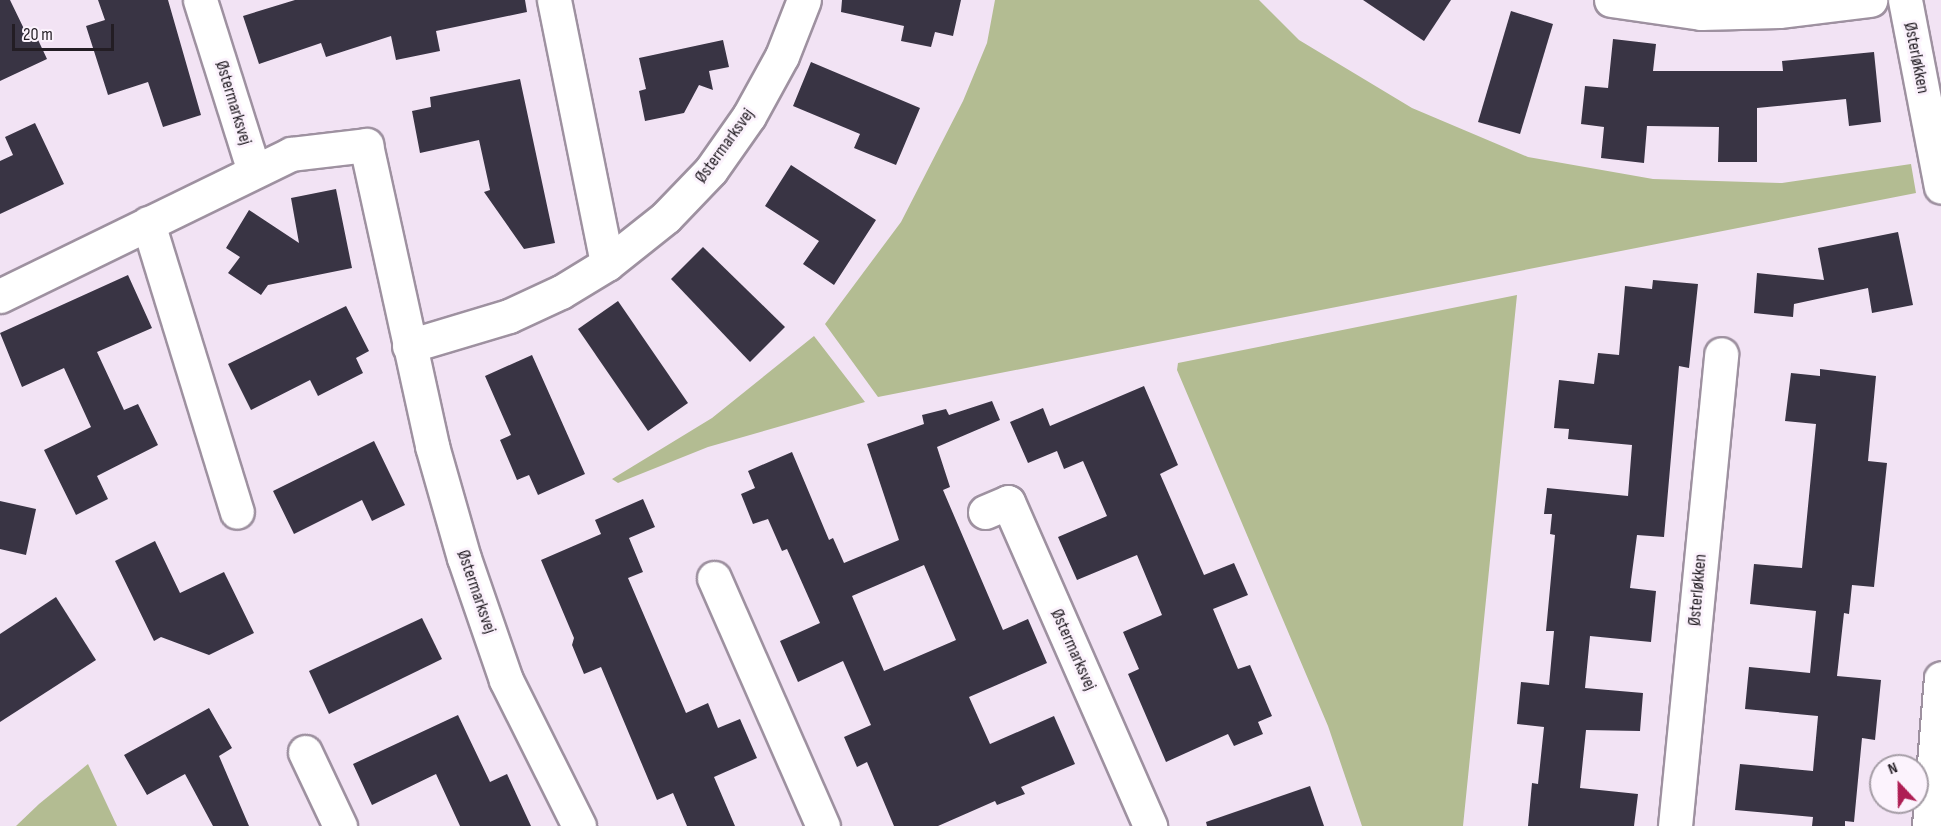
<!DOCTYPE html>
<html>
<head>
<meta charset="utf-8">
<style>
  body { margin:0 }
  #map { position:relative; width:1941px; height:826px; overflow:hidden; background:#f2e3f4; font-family:"Sofia Sans Condensed",sans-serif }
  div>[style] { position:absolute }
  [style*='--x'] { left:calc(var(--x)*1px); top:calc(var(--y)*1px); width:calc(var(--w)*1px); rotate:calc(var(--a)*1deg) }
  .green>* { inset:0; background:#b3bc92 }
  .building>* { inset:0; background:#393444 }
  .roads { filter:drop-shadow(2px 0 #9e91a0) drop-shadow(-2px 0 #9e91a0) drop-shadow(0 2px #9e91a0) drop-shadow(0 -2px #9e91a0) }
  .minor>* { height:33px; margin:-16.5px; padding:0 16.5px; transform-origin:16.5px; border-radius:16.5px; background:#fff }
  span { translate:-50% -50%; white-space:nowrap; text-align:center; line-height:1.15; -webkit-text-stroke:6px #fcf3fd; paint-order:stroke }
  .street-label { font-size:18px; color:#231d24 }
  .north { position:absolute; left:1869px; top:754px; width:60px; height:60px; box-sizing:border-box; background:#fcf3fd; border:2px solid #a59da6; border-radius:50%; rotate:338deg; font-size:16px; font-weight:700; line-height:24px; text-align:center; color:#231d24 }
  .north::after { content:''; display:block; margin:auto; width:21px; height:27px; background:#ae1e54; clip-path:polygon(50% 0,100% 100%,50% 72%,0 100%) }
  .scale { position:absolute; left:12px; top:24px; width:102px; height:27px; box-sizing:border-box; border:3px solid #231d24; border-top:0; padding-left:8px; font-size:18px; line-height:21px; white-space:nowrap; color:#231d24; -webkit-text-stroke:4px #fcf3fd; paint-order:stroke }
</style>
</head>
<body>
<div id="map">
  <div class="green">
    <i style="clip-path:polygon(995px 0,1259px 0,1299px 40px,1412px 108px,1528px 157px,1653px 179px,1782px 183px,1911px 164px,1916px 193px,878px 397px,825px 324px,901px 222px,963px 101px,987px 43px)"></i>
    <i style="clip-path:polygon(1517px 295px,1463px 826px,1362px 826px,1328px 726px,1177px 370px,1178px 363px)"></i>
    <i style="clip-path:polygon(814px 336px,865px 402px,708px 447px,618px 483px,612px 479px,712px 418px)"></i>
    <i style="clip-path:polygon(88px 764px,117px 826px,16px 826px,39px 804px)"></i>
  </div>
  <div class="building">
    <i style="clip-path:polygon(0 0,10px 0,26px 33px,33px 29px,47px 59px,0 81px)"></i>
    <i style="clip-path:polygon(98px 0,168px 0,201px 115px,163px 127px,148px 82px,108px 95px,86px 26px,105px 20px)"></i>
    <i style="clip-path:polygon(295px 0,525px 0,527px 12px,436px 31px,440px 51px,396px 60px,391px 36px,326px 57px,321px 43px,259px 64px,243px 16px)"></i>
    <i style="clip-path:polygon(842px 0,961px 0,953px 36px,935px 32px,931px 47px,901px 41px,904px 26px,841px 12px)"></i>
    <i style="clip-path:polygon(1363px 0,1451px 0,1424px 41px)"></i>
    <i style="clip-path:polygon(1511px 11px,1553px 24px,1520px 134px,1478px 122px)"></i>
    <i style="clip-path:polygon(1613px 39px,1656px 44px,1653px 71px,1783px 71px,1782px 61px,1874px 52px,1881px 122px,1849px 126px,1846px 99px,1757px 108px,1757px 162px,1718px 162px,1719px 127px,1647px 126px,1644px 163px,1601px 158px,1604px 127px,1581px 124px,1585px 86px,1608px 88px)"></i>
    <i style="clip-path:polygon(723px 40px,729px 67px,709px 71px,713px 90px,699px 85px,684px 113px,645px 121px,639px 91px,646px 89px,639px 58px)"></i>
    <i style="clip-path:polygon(811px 62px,920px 108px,896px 165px,854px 148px,860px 134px,793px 106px)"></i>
    <i style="clip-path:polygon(520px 79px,555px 243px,524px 249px,484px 192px,490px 190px,479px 140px,420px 153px,412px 111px,431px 107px,430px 97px)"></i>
    <i style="clip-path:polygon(35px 123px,64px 184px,0 214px,0 161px,13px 155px,5px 137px)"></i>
    <i style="clip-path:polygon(791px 165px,876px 220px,834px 285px,803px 264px,819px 241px,765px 206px)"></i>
    <i style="clip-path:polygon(336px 189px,352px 268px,268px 285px,261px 295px,228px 273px,240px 257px,226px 248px,249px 210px,299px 243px,291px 198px)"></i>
    <i style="clip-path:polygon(1898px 232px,1913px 305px,1872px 313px,1868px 288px,1794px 304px,1793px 317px,1754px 313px,1757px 273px,1824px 280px,1818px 248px)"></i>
    <i style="clip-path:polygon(703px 247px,785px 327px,750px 362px,671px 279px)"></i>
    <i style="clip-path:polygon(128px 275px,152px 328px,97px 352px,124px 410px,138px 404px,158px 445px,97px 476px,108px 499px,76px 515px,44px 450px,91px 427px,64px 368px,22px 387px,0 333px)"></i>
    <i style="clip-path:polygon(1653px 280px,1698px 284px,1689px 368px,1679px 366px,1664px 537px,1637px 535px,1630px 588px,1656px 591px,1651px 642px,1590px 636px,1585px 688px,1643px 693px,1640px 731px,1586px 730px,1580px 788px,1638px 794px,1634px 826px,1528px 826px,1532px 783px,1538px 784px,1544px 727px,1517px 724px,1521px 682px,1549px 685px,1554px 631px,1546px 631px,1555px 535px,1550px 534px,1552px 514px,1544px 514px,1547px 488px,1628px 496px,1632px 445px,1568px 439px,1569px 429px,1554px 428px,1559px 380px,1594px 384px,1598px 353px,1619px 355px,1625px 286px,1652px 289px)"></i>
    <i style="clip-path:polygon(618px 301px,688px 403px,648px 431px,578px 329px)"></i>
    <i style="clip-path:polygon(346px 306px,369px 351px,356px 358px,363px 373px,318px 396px,310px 380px,251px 410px,228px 364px)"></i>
    <i style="clip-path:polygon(532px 355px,585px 474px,538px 495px,529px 475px,517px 480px,500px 440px,511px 435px,485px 376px)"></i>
    <i style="clip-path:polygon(1820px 369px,1876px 376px,1868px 461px,1887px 463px,1874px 587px,1852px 585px,1849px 614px,1844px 613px,1837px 676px,1881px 680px,1875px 740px,1862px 738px,1854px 822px,1845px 821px,1845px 826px,1812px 826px,1813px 817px,1735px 810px,1740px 764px,1813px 771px,1818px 716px,1745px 709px,1749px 667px,1810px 673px,1816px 611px,1750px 604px,1754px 564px,1802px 568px,1816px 424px,1785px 421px,1791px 373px,1820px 376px)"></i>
    <i style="clip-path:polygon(1144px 386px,1178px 465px,1160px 474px,1204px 575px,1234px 563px,1248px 595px,1213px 609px,1238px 669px,1250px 665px,1272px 716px,1258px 722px,1263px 734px,1234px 746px,1228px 734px,1166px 762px,1128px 674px,1139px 669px,1123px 632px,1162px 615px,1137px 555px,1077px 580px,1058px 537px,1107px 516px,1083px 461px,1064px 469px,1057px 451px,1028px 463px,1010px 422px,1043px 408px,1050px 426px)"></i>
    <i style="clip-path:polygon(evenodd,992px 401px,1000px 420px,937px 447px,950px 487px,943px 490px,1003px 630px,1028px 619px,1047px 663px,969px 697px,990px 744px,1054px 716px,1075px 764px,1021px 787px,1025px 794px,997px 805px,995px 801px,938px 826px,894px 826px,867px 762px,857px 767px,844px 737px,871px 725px,843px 661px,798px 682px,780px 641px,820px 623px,787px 549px,782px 551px,768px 519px,753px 524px,741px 494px,755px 488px,748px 471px,792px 452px,829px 540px,833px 538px,844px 563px,899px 540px,867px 444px,924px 424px,922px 415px,946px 409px,949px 415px,992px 401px,924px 565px,956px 640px,884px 671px,852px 596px,924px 565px)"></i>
    <i style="clip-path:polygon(374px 441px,405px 505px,372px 521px,362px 500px,294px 534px,273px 491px)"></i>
    <i style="clip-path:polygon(643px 499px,655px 527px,629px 538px,643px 572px,628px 578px,686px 713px,708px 703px,718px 728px,740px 719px,757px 758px,714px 777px,735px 826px,687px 826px,673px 793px,657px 800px,601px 667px,584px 674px,572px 645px,574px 638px,541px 560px,601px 534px,595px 520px)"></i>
    <i style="clip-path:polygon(0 501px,36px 509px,26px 555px,0 549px)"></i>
    <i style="clip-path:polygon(155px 541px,180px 593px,224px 572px,254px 633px,209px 655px,161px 637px,154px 641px,115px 561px)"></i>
    <i style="clip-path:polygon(56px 597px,96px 660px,0 722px,0 634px)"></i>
    <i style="clip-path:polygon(422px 618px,442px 659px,329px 714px,309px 671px)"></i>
    <i style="clip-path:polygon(209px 708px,232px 748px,219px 756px,249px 826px,213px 826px,185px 774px,147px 795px,124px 755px)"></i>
    <i style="clip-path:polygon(458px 715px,490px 782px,507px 774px,531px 826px,460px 826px,436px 774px,372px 805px,353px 764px)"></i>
    <i style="clip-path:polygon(1310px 786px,1324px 826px,1207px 826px,1206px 822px)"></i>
  </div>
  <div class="roads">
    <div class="minor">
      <i style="--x:200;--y:0;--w:179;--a:72.5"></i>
      <i style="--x:554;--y:0;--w:269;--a:78.6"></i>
      <i style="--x:1611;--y:0;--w:91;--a:8.2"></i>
      <i style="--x:1701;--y:13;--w:78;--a:-1.5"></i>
      <i style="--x:1779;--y:11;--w:92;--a:-6.9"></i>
      <i style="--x:1905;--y:0;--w:190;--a:79.1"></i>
      <i style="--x:148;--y:223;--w:302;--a:72.9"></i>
      <i style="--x:0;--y:296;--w:324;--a:-26"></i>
      <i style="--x:291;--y:154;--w:76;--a:-6.8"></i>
      <i style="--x:366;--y:145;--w:308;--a:77.6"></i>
      <i style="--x:432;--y:446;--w:116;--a:74.1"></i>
      <i style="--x:464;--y:558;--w:129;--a:71"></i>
      <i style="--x:506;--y:680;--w:163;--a:63.4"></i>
      <i style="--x:409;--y:346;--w:104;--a:-16.7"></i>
      <i style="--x:509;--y:316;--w:57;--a:-24.8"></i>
      <i style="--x:561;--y:292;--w:54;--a:-31.3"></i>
      <i style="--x:607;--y:264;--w:75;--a:-38.5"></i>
      <i style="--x:666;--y:217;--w:65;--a:-46.2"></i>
      <i style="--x:711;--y:170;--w:66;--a:-54.9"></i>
      <i style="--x:749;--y:116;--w:68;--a:-61.2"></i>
      <i style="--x:782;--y:56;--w:60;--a:-68.6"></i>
      <i style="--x:985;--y:512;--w:25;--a:-23"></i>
      <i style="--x:1008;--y:502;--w:354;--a:66.3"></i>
      <i style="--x:714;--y:578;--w:271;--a:66.3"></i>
      <i style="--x:305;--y:752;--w:82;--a:64.7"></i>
      <i style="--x:1675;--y:826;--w:474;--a:-84.4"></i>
      <i style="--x:1929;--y:826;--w:148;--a:-85.4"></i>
    </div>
  </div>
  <div class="street-label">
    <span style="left:1916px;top:58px;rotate:79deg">Østerløkken</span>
    <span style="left:233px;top:103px;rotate:73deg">Østermarksvej</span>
    <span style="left:725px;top:146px;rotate:-54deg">Østermarksvej</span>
    <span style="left:1698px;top:590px;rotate:-85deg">Østerløkken</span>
    <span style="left:476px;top:592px;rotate:71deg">Østermarksvej</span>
    <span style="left:1073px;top:650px;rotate:66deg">Østermarksvej</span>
  </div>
  <div class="north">N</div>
  <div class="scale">20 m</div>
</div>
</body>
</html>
